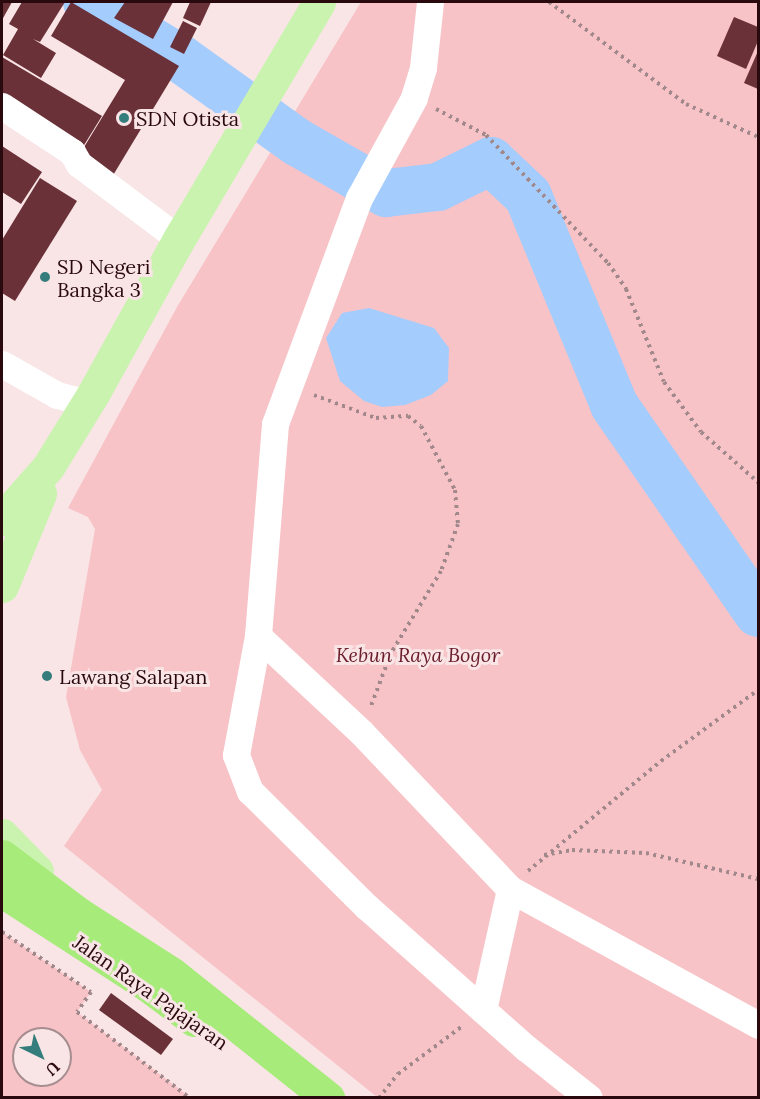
<!DOCTYPE html>
<html>
<head>
<meta charset="utf-8">
<style>
  body { margin:0 }
  #map { position:relative; width:760px; height:1099px; overflow:hidden; background:#f9e5e6; font-family:Lora,serif }
  div>[style] { position:absolute }
  [style*='--x'] { left:calc(var(--x)*1px); top:calc(var(--y)*1px); width:calc(var(--w)*1px); rotate:calc(var(--a)*1deg) }
  .green>* { inset:0; background:#f8c3c7 }
  .water>* { inset:0; background:#a4ccfd }
  .river>* { height:48px; margin:-24px; padding:0 24px; transform-origin:24px; border-radius:24px; background:#a4ccfd }
  .building>* { inset:0; background:#6a3138 }
  .path>* { height:4px; margin-top:-2px; transform-origin:0; background:repeating-linear-gradient(90deg,#a1888b 0 3px,transparent 0 7.5px) }
  .minor>* { height:27px; margin:-13.5px; padding:0 13.5px; transform-origin:13.5px; border-radius:13.5px; background:#fff }
  .major>* { height:33px; margin:-16.5px; padding:0 16.5px; transform-origin:16.5px; border-radius:16.5px; background:#caf3b0 }
  .highway>* { height:33px; margin:-16.5px; padding:0 16.5px; transform-origin:16.5px; border-radius:16.5px; background:#a7eb7b }
  .dots>* { width:16px; height:16px; translate:-50% -50%; box-sizing:border-box; border:3px solid #f9e5e6; border-radius:50% }
  span { translate:-50% -50%; white-space:nowrap; text-align:center; line-height:1.15; -webkit-text-stroke:6px #f9e5e6; paint-order:stroke }
  .poi-label { font-size:20px; color:#29090e }
  .left { translate:0 -50%; text-align:left }
  .park-label { font-size:20px; color:#6b1c2a; font-style:italic }
  .street-label { font-size:20px; color:#29090e }
  .frame { position:absolute; inset:0; border:3px solid #29090e; pointer-events:none }
  .north { position:absolute; left:12px; top:1027px; width:60px; height:60px; box-sizing:border-box; background:#f9e5e6; border:2px solid #a68d90; border-radius:50%; rotate:137deg; font-size:16px; font-weight:700; line-height:24px; text-align:center; color:#29090e }
  .north::after { content:''; display:block; margin:auto; width:21px; height:27px; background:#347d7c; clip-path:polygon(50% 0,100% 100%,50% 72%,0 100%) }
</style>
</head>
<body>
<div id="map">
  <div class="green">
    <i style="clip-path:polygon(361px 2px,758px 2px,758px 1097px,377px 1097px,64px 846px,102px 790px,80px 750px,66px 697px,95px 529px,88px 517px,68px 508px,177px 307px)"></i>
    <i style="clip-path:polygon(evenodd,2px 932px,91px 992px,77px 1012px,190px 1097px,2px 1097px,2px 932px,24px 1039px,60px 1039px,60px 1075px,24px 1075px,24px 1039px)"></i>
  </div>
  <div class="water">
    <i style="clip-path:polygon(369px 308px,434px 328px,449px 348px,448px 381px,431px 395px,405px 405px,382px 407px,364px 401px,340px 381px,326px 338px,342px 313px)"></i>
  </div>
  <div class="river">
    <i style="--x:87;--y:2;--w:110;--a:31.2"></i>
    <i style="--x:181;--y:59;--w:143;--a:35.6"></i>
    <i style="--x:297;--y:142;--w:103;--a:29.8"></i>
    <i style="--x:386;--y:193;--w:52;--a:-6.6"></i>
    <i style="--x:438;--y:187;--w:59;--a:-26.1"></i>
    <i style="--x:491;--y:161;--w:51;--a:43.4"></i>
    <i style="--x:528;--y:196;--w:226;--a:67.6"></i>
    <i style="--x:614;--y:405;--w:253;--a:55.3"></i>
  </div>
  <div class="building">
    <i style="clip-path:polygon(2px 2px,12px 2px,2px 20px)"></i>
    <i style="clip-path:polygon(22px 2px,65px 2px,40px 42px,33px 39px,56px 53px,41px 78px,3px 55px,18px 29px,9px 24px)"></i>
    <i style="clip-path:polygon(71px 2px,179px 66px,112px 177px,78px 157px,125px 80px,51px 36px)"></i>
    <i style="clip-path:polygon(125px 2px,173px 2px,153px 39px,114px 18px)"></i>
    <i style="clip-path:polygon(190px 2px,211px 2px,200px 26px,183px 18px)"></i>
    <i style="clip-path:polygon(734px 17px,758px 27px,758px 41px,746px 69px,717px 56px)"></i>
    <i style="clip-path:polygon(183px 21px,197px 28px,184px 54px,170px 47px)"></i>
    <i style="clip-path:polygon(758px 51px,758px 89px,744px 83px)"></i>
    <i style="clip-path:polygon(2px 57px,102px 116px,81px 150px,2px 103px)"></i>
    <i style="clip-path:polygon(2px 146px,42px 172px,21px 204px,2px 192px)"></i>
    <i style="clip-path:polygon(40px 178px,77px 201px,15px 301px,2px 293px,2px 240px)"></i>
    <i style="clip-path:polygon(111px 993px,173px 1039px,161px 1055px,99px 1010px)"></i>
  </div>
  <div class="path">
    <i style="--x:549;--y:2;--w:171;--a:36.7"></i>
    <i style="--x:686;--y:104;--w:79;--a:24.6"></i>
    <i style="--x:436;--y:109;--w:56;--a:27.5"></i>
    <i style="--x:486;--y:135;--w:177;--a:46.4"></i>
    <i style="--x:608;--y:263;--w:32;--a:55"></i>
    <i style="--x:626;--y:289;--w:100;--a:67.8"></i>
    <i style="--x:664;--y:382;--w:62;--a:53.5"></i>
    <i style="--x:701;--y:432;--w:76;--a:41.3"></i>
    <i style="--x:314;--y:395;--w:66;--a:20.4"></i>
    <i style="--x:376;--y:418;--w:32;--a:-4"></i>
    <i style="--x:408;--y:416;--w:16;--a:38"></i>
    <i style="--x:421;--y:426;--w:72;--a:62"></i>
    <i style="--x:455;--y:490;--w:34;--a:85"></i>
    <i style="--x:458;--y:524;--w:50;--a:109.9"></i>
    <i style="--x:441;--y:571;--w:96;--a:121.4"></i>
    <i style="--x:391;--y:653;--w:57;--a:110.7"></i>
    <i style="--x:544;--y:855;--w:28;--a:-10"></i>
    <i style="--x:572;--y:850;--w:74;--a:2.3"></i>
    <i style="--x:646;--y:853;--w:115;--a:13.1"></i>
    <i style="--x:528;--y:871;--w:173;--a:-39.6"></i>
    <i style="--x:661;--y:761;--w:120;--a:-36.2"></i>
    <i style="--x:2;--y:932;--w:107;--a:34"></i>
    <i style="--x:91;--y:992;--w:24;--a:125"></i>
    <i style="--x:77;--y:1012;--w:142;--a:37.3"></i>
    <i style="--x:379;--y:1098;--w:31;--a:-52"></i>
    <i style="--x:398;--y:1074;--w:79;--a:-36.7"></i>
  </div>
  <div class="minor">
    <i style="--x:430;--y:2;--w:66;--a:96.1"></i>
    <i style="--x:423;--y:68;--w:31;--a:107"></i>
    <i style="--x:414;--y:98;--w:114;--a:118.8"></i>
    <i style="--x:359;--y:198;--w:241;--a:110.4"></i>
    <i style="--x:275;--y:424;--w:213;--a:94.6"></i>
    <i style="--x:258;--y:636;--w:141;--a:43"></i>
    <i style="--x:361;--y:732;--w:216;--a:46.5"></i>
    <i style="--x:510;--y:889;--w:283;--a:28.7"></i>
    <i style="--x:2;--y:106;--w:84;--a:33.3"></i>
    <i style="--x:72;--y:152;--w:14;--a:60"></i>
    <i style="--x:79;--y:164;--w:125;--a:36.9"></i>
    <i style="--x:2;--y:364;--w:63;--a:29.4"></i>
    <i style="--x:57;--y:395;--w:32;--a:14"></i>
    <i style="--x:258;--y:636;--w:121;--a:100.5"></i>
    <i style="--x:236;--y:755;--w:39;--a:69"></i>
    <i style="--x:250;--y:791;--w:165;--a:44.8"></i>
    <i style="--x:367;--y:907;--w:213;--a:41.6"></i>
    <i style="--x:526;--y:1048;--w:80;--a:38.4"></i>
    <i style="--x:483;--y:1010;--w:124;--a:-77.4"></i>
  </div>
  <div class="major">
    <i style="--x:2;--y:519;--w:69;--a:-48.5"></i>
    <i style="--x:48;--y:467;--w:86;--a:-58.3"></i>
    <i style="--x:93;--y:394;--w:177;--a:-61"></i>
    <i style="--x:179;--y:239;--w:275;--a:-59.4"></i>
    <i style="--x:2;--y:586;--w:100;--a:-67.6"></i>
    <i style="--x:2;--y:835;--w:50;--a:45.8"></i>
  </div>
  <div class="highway">
    <i style="--x:2;--y:856;--w:96;--a:37"></i>
    <i style="--x:79;--y:914;--w:109;--a:32.7"></i>
    <i style="--x:171;--y:973;--w:201;--a:38.5"></i>
    <i style="--x:2;--y:891;--w:171;--a:32.9"></i>
    <i style="--x:146;--y:984;--w:60;--a:36.9"></i>
  </div>
  <div class="dots">
    <i style="left:124px;top:118px;background:#347d7c"></i>
    <i style="left:45px;top:277px;background:#347d7c"></i>
    <i style="left:47px;top:676px;background:#347d7c"></i>
  </div>
  <div class="poi-label">
    <span class="left" style="left:136px;top:118px">SDN Otista</span>
    <span class="left" style="left:57px;top:278px">SD Negeri<br>Bangka 3</span>
    <span class="left" style="left:59px;top:676px">Lawang Salapan</span>
  </div>
  <div class="park-label">
    <span style="left:418px;top:654px">Kebun Raya Bogor</span>
  </div>
  <div class="street-label">
    <span style="left:151px;top:992px;rotate:35deg">Jalan Raya Pajajaran</span>
  </div>
  <div class="frame"></div>
  <div class="north">U</div>
</div>
</body>
</html>
